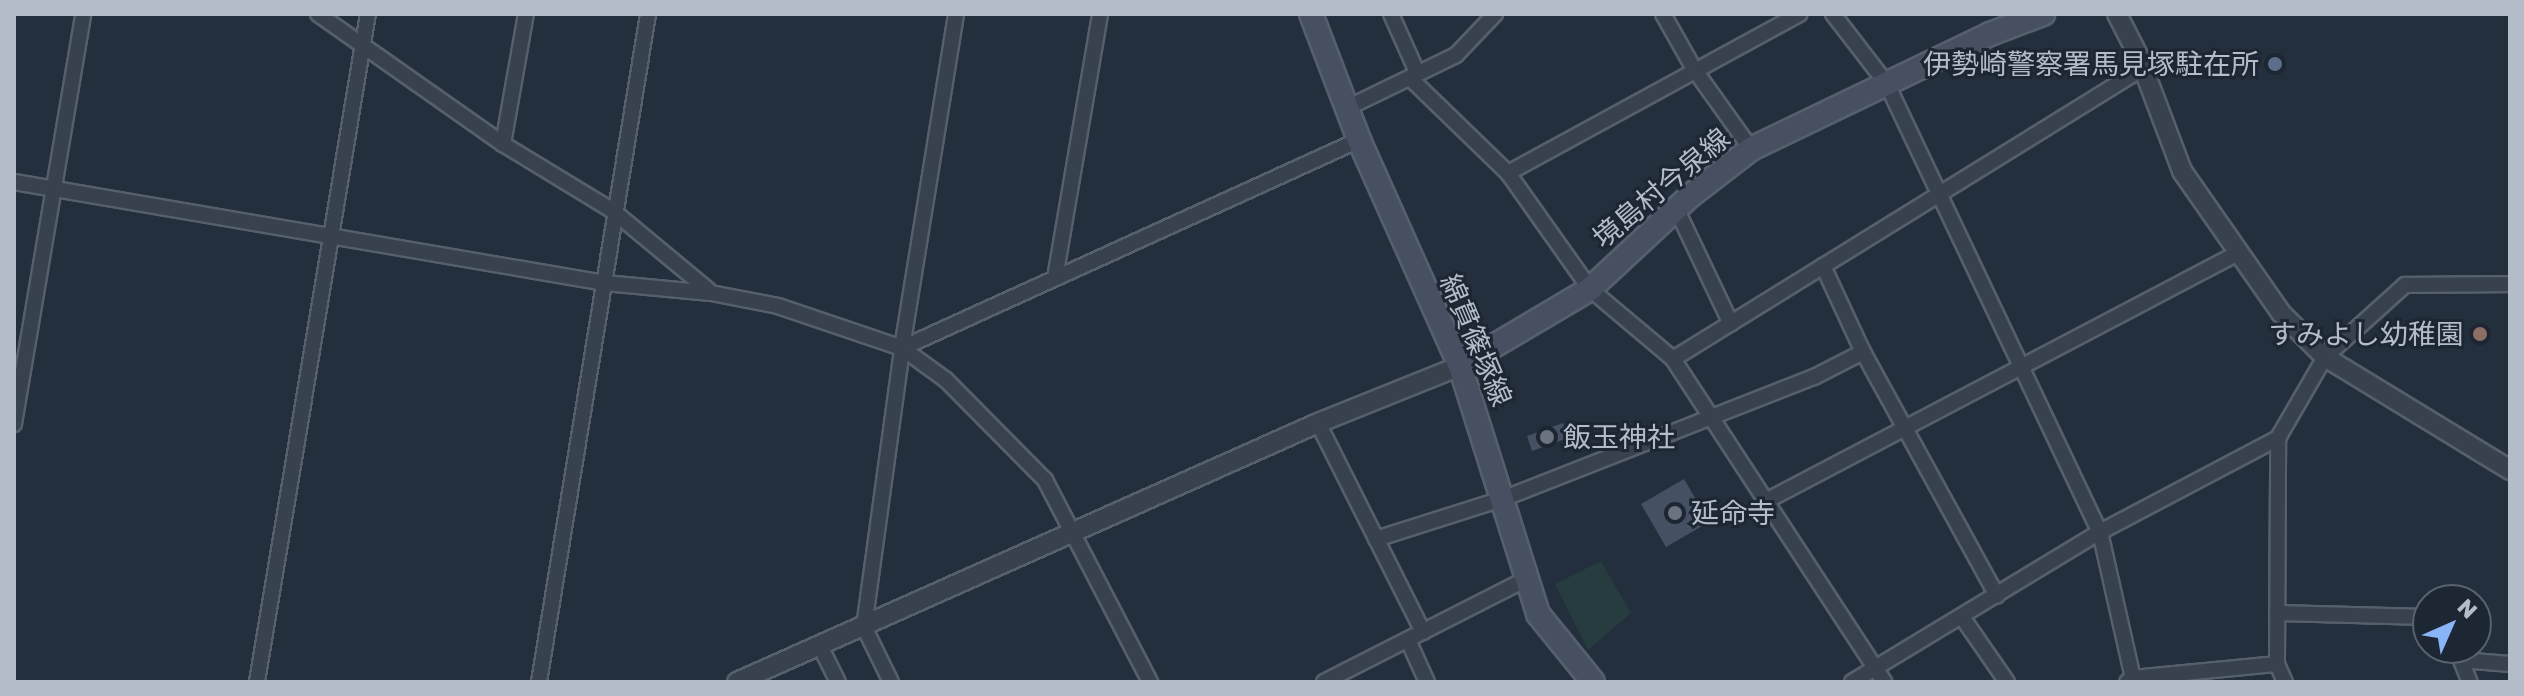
<!DOCTYPE html>
<html>
<head>
<meta charset="utf-8">
<style>
  body { margin:0 }
  #map { position:relative; width:2524px; height:696px; overflow:hidden; background:#242f3e; font-family:"Golos Text","Noto Sans JP",sans-serif }
  div>[style] { position:absolute }
  [style*='--x'] { left:calc(var(--x)*1px); top:calc(var(--y)*1px); width:calc(var(--w)*1px); rotate:calc(var(--a)*1deg) }
  .green>* { inset:0; background:#263c3f }
  .building>* { inset:0; background:#455162 }
  .roads { filter:drop-shadow(2px 0 #565f6c) drop-shadow(-2px 0 #565f6c) drop-shadow(0 2px #565f6c) drop-shadow(0 -2px #565f6c) }
  .minor>* { height:14px; margin:-7px; padding:0 7px; transform-origin:7px; border-radius:7px; background:#38414e }
  .tertiary>* { height:18px; margin:-9px; padding:0 9px; transform-origin:9px; border-radius:9px; background:#38414e }
  .secondary>* { height:22px; margin:-11px; padding:0 11px; transform-origin:11px; border-radius:11px; background:#465061 }
  .dots>* { width:22px; height:22px; translate:-50% -50%; box-sizing:border-box; border:4px solid #1d2633; border-radius:50% }
  span { translate:-50% -50%; white-space:nowrap; text-align:center; line-height:1.15; -webkit-text-stroke:6px #1d2633; paint-order:stroke }
  .poi-label { font-size:28px; color:#b4bcc9 }
  .right { translate:-100% -50%; text-align:right }
  .left { translate:0 -50%; text-align:left }
  .street-label { font-size:28px; color:#b4bcc9 }
  .frame { position:absolute; inset:0; border:16px solid #b4bcc9; pointer-events:none }
  .north { position:absolute; left:2412px; top:584px; width:80px; height:80px; box-sizing:border-box; background:#1d2633; border:2px solid #59626f; border-radius:50%; rotate:45deg; font-size:22px; font-weight:700; line-height:32px; text-align:center; color:#b4bcc9 }
  .north::after { content:''; display:block; margin:auto; width:28px; height:36px; background:#8ab4f8; clip-path:polygon(50% 0,100% 100%,50% 72%,0 100%) }
</style>
</head>
<body>
<div id="map">
  <div class="green">
    <i style="clip-path:polygon(1601px 561px,1631px 613px,1588px 650px,1555px 584px)"></i>
  </div>
  <div class="building">
    <i style="clip-path:polygon(1563px 423px,1568px 438px,1532px 451px,1527px 436px)"></i>
    <i style="clip-path:polygon(1684px 479px,1709px 522px,1666px 547px,1641px 504px)"></i>
  </div>
  <div class="roads">
    <div class="minor">
      <i style="--x:318;--y:14;--w:226;--a:35.1"></i>
      <i style="--x:503;--y:144;--w:129;--a:31.3"></i>
      <i style="--x:613;--y:211;--w:124;--a:39.7"></i>
      <i style="--x:1391;--y:14;--w:64;--a:65.9"></i>
      <i style="--x:1663;--y:14;--w:63;--a:60.6"></i>
      <i style="--x:1694;--y:69;--w:98;--a:54.5"></i>
      <i style="--x:1833;--y:14;--w:88;--a:52.4"></i>
      <i style="--x:1887;--y:84;--w:496;--a:64.6"></i>
      <i style="--x:2100;--y:532;--w:150;--a:77.3"></i>
      <i style="--x:2133;--y:678;--w:7;--a:146"></i>
      <i style="--x:1412;--y:80;--w:134;--a:44.1"></i>
      <i style="--x:1508;--y:173;--w:142;--a:54.7"></i>
      <i style="--x:1590;--y:289;--w:109;--a:40.1"></i>
      <i style="--x:1673;--y:359;--w:386;--a:56.8"></i>
      <i style="--x:1347;--y:108;--w:121;--a:-25.9"></i>
      <i style="--x:1456;--y:55;--w:57;--a:-46.4"></i>
      <i style="--x:503;--y:144;--w:132;--a:-80"></i>
      <i style="--x:1508;--y:173;--w:332;--a:-28.6"></i>
      <i style="--x:14;--y:182;--w:600;--a:9.7"></i>
      <i style="--x:605;--y:283;--w:106;--a:5.4"></i>
      <i style="--x:711;--y:293;--w:68;--a:11"></i>
      <i style="--x:778;--y:306;--w:131;--a:18.7"></i>
      <i style="--x:902;--y:348;--w:54;--a:36"></i>
      <i style="--x:946;--y:380;--w:141;--a:45.3"></i>
      <i style="--x:1045;--y:480;--w:228;--a:62.5"></i>
      <i style="--x:1676;--y:208;--w:128;--a:64.6"></i>
      <i style="--x:1823;--y:266;--w:95;--a:65.1"></i>
      <i style="--x:1863;--y:352;--w:278;--a:61.2"></i>
      <i style="--x:1055;--y:278;--w:268;--a:-80.3"></i>
      <i style="--x:902;--y:348;--w:502;--a:-24.47"></i>
      <i style="--x:1673;--y:359;--w:553;--a:-31.76"></i>
      <i style="--x:1318;--y:423;--w:234;--a:63.3"></i>
      <i style="--x:14;--y:424;--w:416;--a:-80.4"></i>
      <i style="--x:1766;--y:501;--w:531;--a:-27.72"></i>
      <i style="--x:1376;--y:539;--w:135;--a:-17.6"></i>
      <i style="--x:1505;--y:498;--w:332;--a:-21.4"></i>
      <i style="--x:1814;--y:377;--w:55;--a:-27"></i>
      <i style="--x:2277;--y:613;--w:151;--a:1.5"></i>
      <i style="--x:1962;--y:617;--w:79;--a:55.3"></i>
      <i style="--x:1408;--y:640;--w:46;--a:65.7"></i>
      <i style="--x:820;--y:646;--w:40;--a:63.4"></i>
      <i style="--x:2456;--y:648;--w:37;--a:68"></i>
      <i style="--x:2461;--y:660;--w:49;--a:4.7"></i>
      <i style="--x:2133;--y:678;--w:145;--a:-5.6"></i>
      <i style="--x:257;--y:682;--w:677;--a:-80.57"></i>
      <i style="--x:539;--y:682;--w:677;--a:-80.73"></i>
      <i style="--x:891;--y:682;--w:61;--a:-116.1"></i>
      <i style="--x:864;--y:627;--w:282;--a:-82.2"></i>
      <i style="--x:902;--y:348;--w:338;--a:-80.8"></i>
      <i style="--x:1324;--y:682;--w:227;--a:-27"></i>
      <i style="--x:1852;--y:682;--w:290;--a:-31.2"></i>
      <i style="--x:2100;--y:532;--w:201;--a:-27.8"></i>
      <i style="--x:2285;--y:682;--w:20;--a:-114"></i>
      <i style="--x:2277;--y:664;--w:226;--a:-89.7"></i>
      <i style="--x:2278;--y:438;--w:94;--a:-59.9"></i>
      <i style="--x:2325;--y:357;--w:108;--a:-42"></i>
      <i style="--x:2405;--y:285;--w:105;--a:-0.5"></i>
    </div>
    <div class="tertiary">
      <i style="--x:2117;--y:14;--w:48;--a:62.9"></i>
      <i style="--x:2139;--y:57;--w:122;--a:69.3"></i>
      <i style="--x:2182;--y:171;--w:173;--a:55.1"></i>
      <i style="--x:2281;--y:313;--w:62;--a:45"></i>
      <i style="--x:2325;--y:357;--w:217;--a:31.4"></i>
      <i style="--x:737;--y:682;--w:636;--a:-24.03"></i>
      <i style="--x:1318;--y:423;--w:153;--a:-21.9"></i>
    </div>
    <div class="secondary">
      <i style="--x:1311;--y:14;--w:135;--a:69.1"></i>
      <i style="--x:1359;--y:140;--w:248;--a:65.9"></i>
      <i style="--x:1460;--y:366;--w:260;--a:72.5"></i>
      <i style="--x:1538;--y:614;--w:87;--a:51"></i>
      <i style="--x:1460;--y:366;--w:151;--a:-30.6"></i>
      <i style="--x:1590;--y:289;--w:137;--a:-42.9"></i>
      <i style="--x:1690;--y:196;--w:77;--a:-37.6"></i>
      <i style="--x:1751;--y:149;--w:265;--a:-25.7"></i>
      <i style="--x:1990;--y:34;--w:57;--a:-20.7"></i>
    </div>
  </div>
  <div class="dots">
    <i style="left:2275px;top:64px;background:#5c6f8a"></i>
    <i style="left:2480px;top:334px;background:#8d6e63"></i>
    <i style="left:1547px;top:437px;background:#6b7280"></i>
    <i style="left:1675px;top:513px;background:#6b7280"></i>
  </div>
  <div class="poi-label">
    <span class="right" style="left:2259px;top:64px">伊勢崎警察署馬見塚駐在所</span>
    <span class="right" style="left:2464px;top:334px">すみよし幼稚園</span>
    <span class="left" style="left:1563px;top:437px">飯玉神社</span>
    <span class="left" style="left:1691px;top:513px">延命寺</span>
  </div>
  <div class="street-label">
    <span style="left:1661px;top:188px;rotate:-40deg">境島村今泉線</span>
    <span style="left:1476px;top:340px;rotate:67deg">綿貫篠塚線</span>
  </div>
  <div class="frame"></div>
  <div class="north">N</div>
</div>
</body>
</html>
